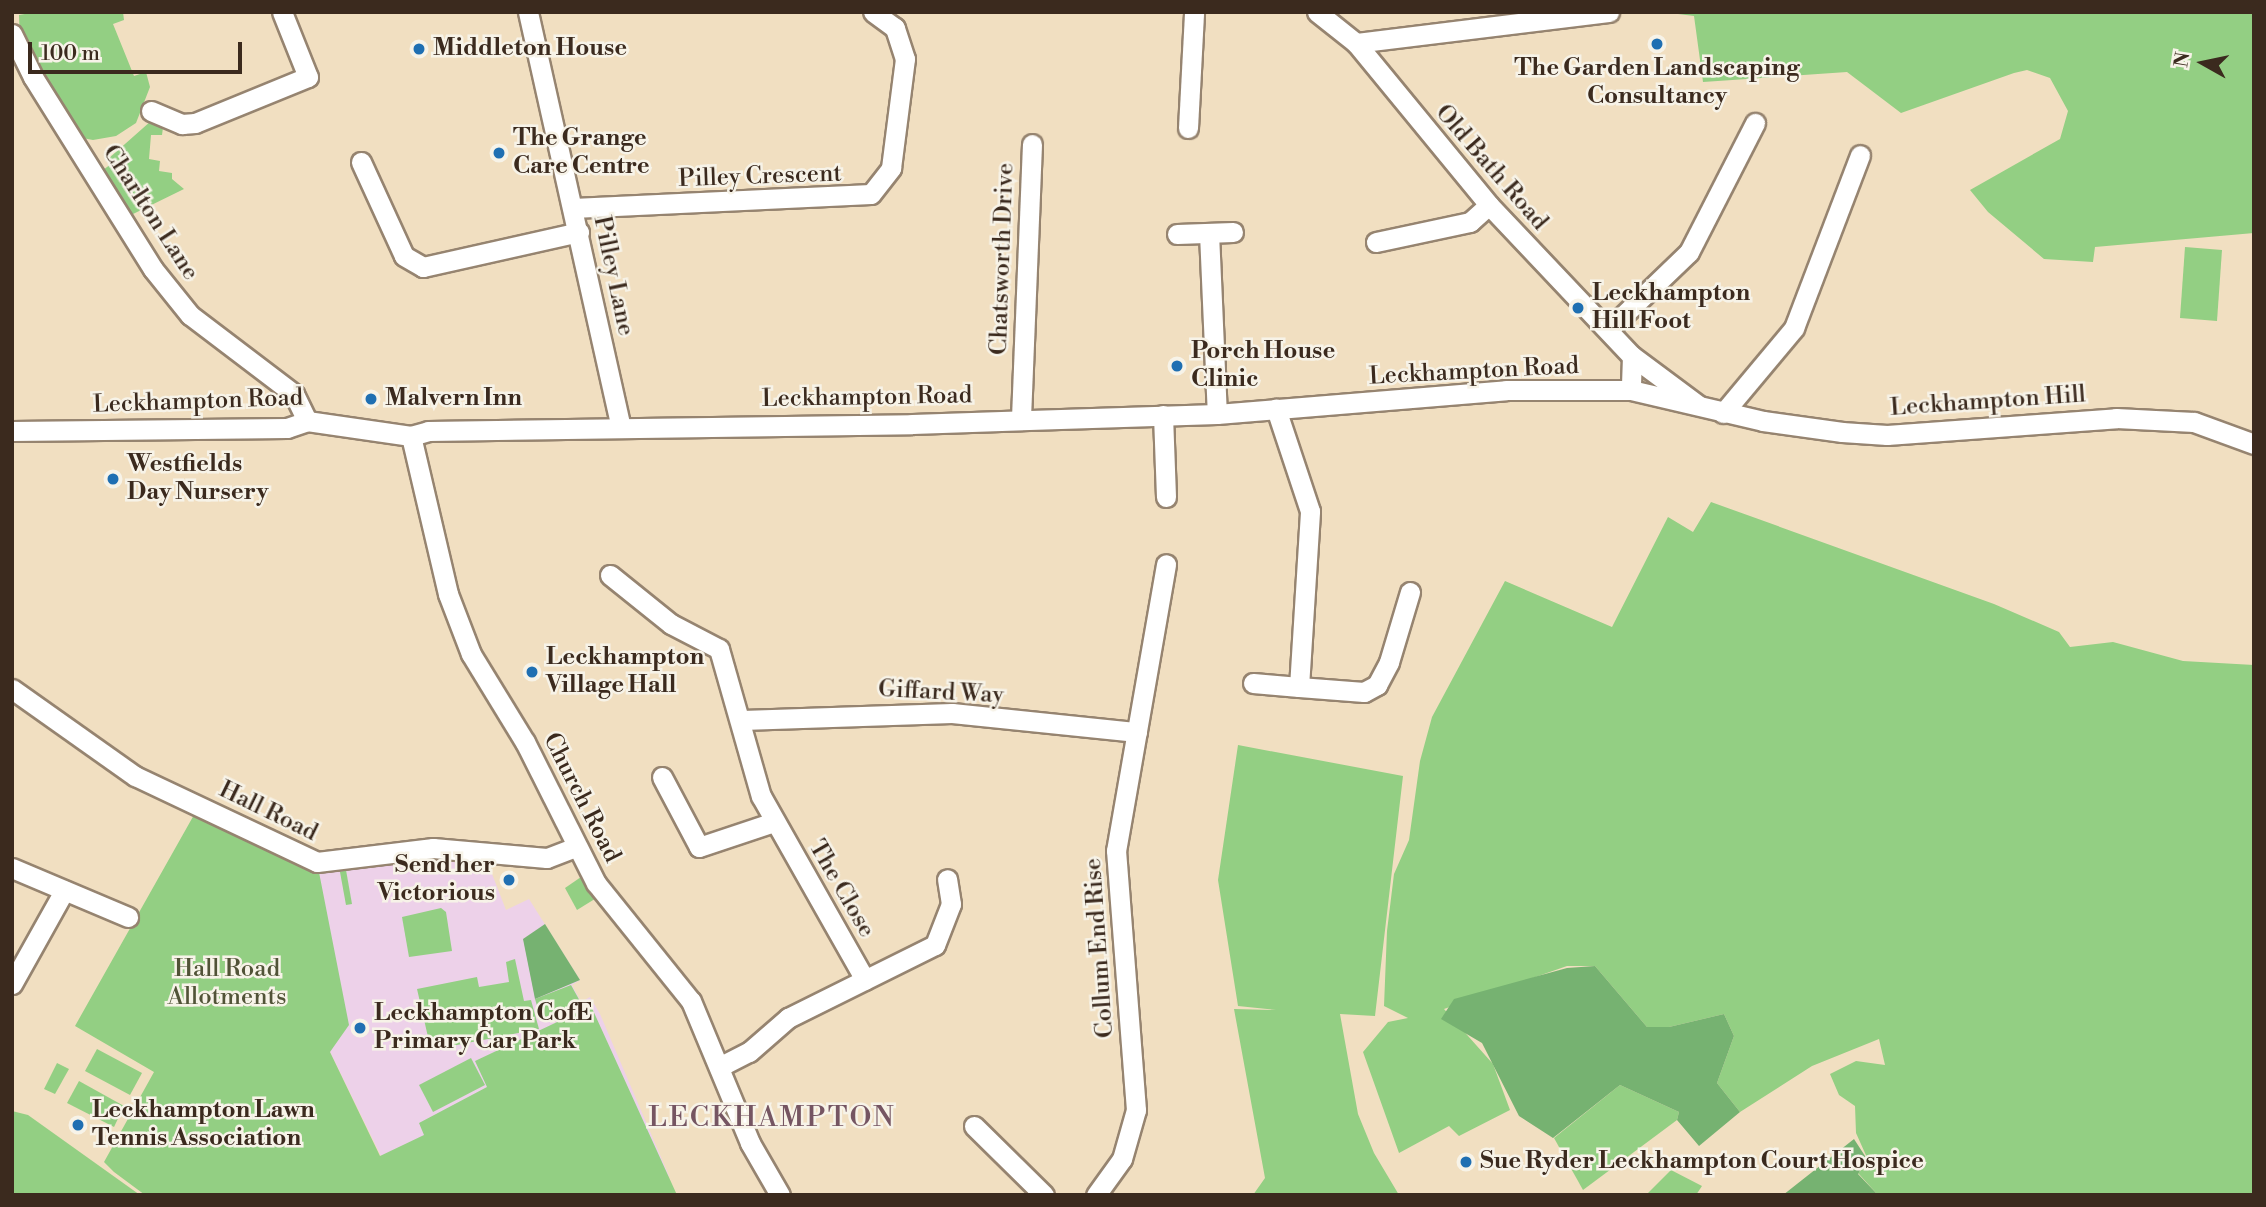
<!DOCTYPE html>
<html>
<head>
<meta charset="utf-8">
<style>
  body { margin:0 }
  #map { position:relative; width:2266px; height:1207px; overflow:hidden; background:#f1dfc1; font-family:"Libre Bodoni",serif }
  div>[style] { position:absolute }
  [style*='--x'] { left:calc(var(--x)*1px); top:calc(var(--y)*1px); width:calc(var(--w)*1px); rotate:calc(var(--a)*1deg) }
  .built>* { inset:0; background:#edd1e9 }
  .green>* { inset:0; background:#93cf83 }
  .forest>* { inset:0; background:#76b271 }
  .roads { filter:drop-shadow(2px 0 #968470) drop-shadow(-2px 0 #968470) drop-shadow(0 2px #968470) drop-shadow(0 -2px #968470) }
  .minor>* { height:19px; margin:-9.5px; padding:0 9.5px; transform-origin:9.5px; border-radius:9.5px; background:#fff }
  .dots>* { width:19px; height:19px; translate:-50% -50%; box-sizing:border-box; border:4px solid #f7f3e8; border-radius:50% }
  span { translate:-50% -50%; white-space:nowrap; text-align:center; line-height:1.15; -webkit-text-stroke:5px #f7f3e8; paint-order:stroke }
  .poi-label { font-size:24px; color:#3b2a1e; font-weight:700 }
  .left { translate:0 -50%; text-align:left }
  .right { translate:-100% -50%; text-align:right }
  .street-label { font-size:24px; color:#3b2a1e }
  .park-label { font-size:24px; color:#515337 }
  .quarter-label { font-size:28px; color:#755562; letter-spacing:2px }
  .frame { position:absolute; inset:0; border:14px solid #3b2a1e; pointer-events:none }
  .north { position:absolute; left:2168px; top:28px; width:70px; height:70px; -webkit-text-stroke:5px #f7f3e8; paint-order:stroke; rotate:279deg; font-size:19px; font-weight:700; line-height:28px; text-align:center; color:#3b2a1e }
  .north::after { content:''; display:block; margin:auto; width:24px; height:32px; background:#3b2a1e; clip-path:polygon(50% 0,100% 100%,50% 72%,0 100%) }
  .scale { position:absolute; left:28px; top:42px; width:214px; height:32px; box-sizing:border-box; border:4px solid #3b2a1e; border-top:0; padding-left:9px; font-size:21px; line-height:24px; white-space:nowrap; color:#3b2a1e; -webkit-text-stroke:5px #f7f3e8; paint-order:stroke }
</style>
</head>
<body>
<div id="map">
  <div class="built">
    <i style="clip-path:polygon(421px 855px,487px 861px,506px 910px,529px 899px,580px 980px,572px 985px,581px 1002px,590px 997px,600px 1014px,669px 1176px,630px 1195px,400px 1195px,330px 1052px,318px 871px)"></i>
  </div>
  <div class="green">
    <i style="clip-path:polygon(36px 12px,123px 12px,124px 20px,113px 24px,134px 76px,146px 72px,150px 87px,136px 123px,116px 136px,93px 140px,77px 137px,20px 44px,19px 15px)"></i>
    <i style="clip-path:polygon(1662px 12px,2254px 12px,2254px 233px,2095px 247px,2093px 262px,2044px 259px,1988px 212px,1970px 190px,2060px 139px,2068px 111px,2050px 78px,2027px 70px,2014px 73px,1901px 113px,1847px 72px,1703px 82px,1694px 16px)"></i>
    <i style="clip-path:polygon(164px 120px,162px 135px,151px 135px,149px 159px,160px 161px,159px 171px,172px 173px,172px 179px,184px 189px,131px 215px,103px 170px,111px 164px,108px 159px,151px 121px)"></i>
    <i style="clip-path:polygon(2185px 247px,2222px 250px,2217px 321px,2180px 318px)"></i>
    <i style="clip-path:polygon(1711px 502px,1994px 604px,2059px 632px,2070px 647px,2113px 642px,2183px 661px,2254px 665px,2254px 1195px,1878px 1195px,1858px 1173px,1869px 1162px,1856px 1133px,1855px 1106px,1839px 1095px,1830px 1074px,1856px 1061px,1885px 1065px,1879px 1039px,1812px 1066px,1740px 1112px,1717px 1083px,1734px 1036px,1724px 1014px,1669px 1027px,1647px 1027px,1595px 966px,1567px 966px,1444px 1009px,1493px 1064px,1510px 1110px,1459px 1136px,1449px 1126px,1399px 1153px,1363px 1052px,1388px 1022px,1408px 1018px,1384px 1006px,1387px 931px,1394px 874px,1409px 840px,1420px 761px,1432px 717px,1505px 581px,1612px 627px,1668px 517px,1693px 532px)"></i>
    <i style="clip-path:polygon(1238px 745px,1403px 776px,1375px 1016px,1340px 1014px,1358px 1114px,1374px 1153px,1399px 1195px,1253px 1195px,1265px 1178px,1234px 1009px,1276px 1010px,1238px 1006px,1218px 880px)"></i>
    <i style="clip-path:polygon(199px 806px,317px 862px,349px 1025px,330px 1052px,380px 1156px,424px 1135px,419px 1123px,487px 1087px,475px 1061px,591px 1006px,677px 1195px,145px 1195px,114px 1172px,104px 1162px,154px 1072px,75px 1026px)"></i>
    <i style="clip-path:polygon(346px 870px,352px 904px,346px 905px,340px 872px)"></i>
    <i style="clip-path:polygon(581px 877px,598px 897px,577px 910px,565px 888px)"></i>
    <i style="clip-path:polygon(441px 908px,446px 912px,452px 951px,409px 957px,402px 917px)"></i>
    <i style="clip-path:polygon(515px 959px,524px 1001px,531px 1000px,539px 1029px,431px 1050px,417px 989px,477px 977px,479px 987px,509px 982px,506px 962px)"></i>
    <i style="clip-path:polygon(571px 985px,581px 1003px,541px 1019px,535px 999px)"></i>
    <i style="clip-path:polygon(97px 1049px,142px 1073px,130px 1095px,85px 1071px)"></i>
    <i style="clip-path:polygon(471px 1058px,485px 1085px,433px 1112px,419px 1085px)"></i>
    <i style="clip-path:polygon(57px 1063px,69px 1069px,55px 1094px,44px 1089px)"></i>
    <i style="clip-path:polygon(79px 1081px,124px 1106px,114px 1127px,67px 1103px)"></i>
    <i style="clip-path:polygon(1620px 1085px,1679px 1112px,1677px 1120px,1583px 1190px,1554px 1138px)"></i>
    <i style="clip-path:polygon(12px 1111px,28px 1115px,140px 1195px,12px 1195px)"></i>
    <i style="clip-path:polygon(1671px 1170px,1702px 1186px,1696px 1195px,1646px 1195px)"></i>
  </div>
  <div class="forest">
    <i style="clip-path:polygon(545px 924px,580px 980px,535px 999px,523px 939px)"></i>
    <i style="clip-path:polygon(1595px 966px,1647px 1027px,1669px 1027px,1724px 1014px,1734px 1036px,1717px 1083px,1740px 1112px,1699px 1146px,1677px 1120px,1679px 1112px,1620px 1085px,1553px 1138px,1519px 1116px,1482px 1043px,1441px 1019px,1454px 999px,1567px 968px)"></i>
    <i style="clip-path:polygon(1854px 1139px,1867px 1159px,1858px 1174px,1878px 1195px,1783px 1195px)"></i>
  </div>
  <div class="roads">
    <div class="minor">
      <i style="--x:528;--y:12;--w:425;--a:77.4"></i>
      <i style="--x:1317;--y:12;--w:50;--a:38.5"></i>
      <i style="--x:1356;--y:43;--w:210;--a:50.6"></i>
      <i style="--x:1489;--y:205;--w:208;--a:46.6"></i>
      <i style="--x:1632;--y:356;--w:34;--a:92"></i>
      <i style="--x:12;--y:34;--w:48;--a:64"></i>
      <i style="--x:33;--y:77;--w:226;--a:58"></i>
      <i style="--x:153;--y:269;--w:59;--a:51.2"></i>
      <i style="--x:190;--y:315;--w:131;--a:37.2"></i>
      <i style="--x:294;--y:394;--w:30;--a:64"></i>
      <i style="--x:1356;--y:43;--w:255;--a:-7"></i>
      <i style="--x:151;--y:111;--w:34;--a:23"></i>
      <i style="--x:182;--y:124;--w:13;--a:-4"></i>
      <i style="--x:195;--y:123;--w:122;--a:-22.2"></i>
      <i style="--x:308;--y:77;--w:70;--a:-111.8"></i>
      <i style="--x:1188;--y:128;--w:116;--a:-87"></i>
      <i style="--x:361;--y:162;--w:103;--a:65.4"></i>
      <i style="--x:404;--y:256;--w:22;--a:30"></i>
      <i style="--x:423;--y:267;--w:160;--a:-12.6"></i>
      <i style="--x:573;--y:208;--w:298;--a:-2.7"></i>
      <i style="--x:871;--y:194;--w:33;--a:-52"></i>
      <i style="--x:891;--y:168;--w:110;--a:-82.7"></i>
      <i style="--x:905;--y:59;--w:33;--a:-108"></i>
      <i style="--x:895;--y:28;--w:27;--a:-144"></i>
      <i style="--x:1209;--y:233;--w:181;--a:87.5"></i>
      <i style="--x:1177;--y:234;--w:56;--a:-2"></i>
      <i style="--x:1376;--y:242;--w:96;--a:-12"></i>
      <i style="--x:1470;--y:222;--w:25;--a:-42"></i>
      <i style="--x:1608;--y:330;--w:112;--a:-43.9"></i>
      <i style="--x:1689;--y:252;--w:145;--a:-62.9"></i>
      <i style="--x:1632;--y:356;--w:82;--a:36.6"></i>
      <i style="--x:1723;--y:413;--w:111;--a:-50.1"></i>
      <i style="--x:1794;--y:328;--w:185;--a:-69.1"></i>
      <i style="--x:1163;--y:415;--w:82;--a:87.9"></i>
      <i style="--x:1021;--y:418;--w:274;--a:-87.7"></i>
      <i style="--x:12;--y:431;--w:275;--a:-0.6"></i>
      <i style="--x:287;--y:428;--w:21;--a:-19"></i>
      <i style="--x:307;--y:421;--w:105;--a:8.2"></i>
      <i style="--x:411;--y:436;--w:18;--a:-16"></i>
      <i style="--x:428;--y:431;--w:484;--a:-0.8"></i>
      <i style="--x:912;--y:424;--w:305;--a:-1.9"></i>
      <i style="--x:1217;--y:414;--w:290;--a:-4.7"></i>
      <i style="--x:1506;--y:390;--w:125;--a:0"></i>
      <i style="--x:1631;--y:390;--w:136;--a:13.2"></i>
      <i style="--x:1763;--y:421;--w:80;--a:7.9"></i>
      <i style="--x:1842;--y:432;--w:45;--a:3.8"></i>
      <i style="--x:1887;--y:435;--w:230;--a:-4.2"></i>
      <i style="--x:2116;--y:418;--w:78;--a:2.9"></i>
      <i style="--x:2194;--y:422;--w:64;--a:20.1"></i>
      <i style="--x:411;--y:436;--w:162;--a:76.8"></i>
      <i style="--x:448;--y:594;--w:64;--a:69"></i>
      <i style="--x:471;--y:654;--w:103;--a:58.5"></i>
      <i style="--x:525;--y:742;--w:158;--a:63.3"></i>
      <i style="--x:596;--y:883;--w:151;--a:51.2"></i>
      <i style="--x:691;--y:1001;--w:154;--a:67.4"></i>
      <i style="--x:750;--y:1143;--w:60;--a:60"></i>
      <i style="--x:610;--y:575;--w:78;--a:38.8"></i>
      <i style="--x:671;--y:624;--w:54;--a:27.5"></i>
      <i style="--x:719;--y:649;--w:153;--a:74.1"></i>
      <i style="--x:761;--y:796;--w:211;--a:60.5"></i>
      <i style="--x:1253;--y:683;--w:46;--a:5"></i>
      <i style="--x:1299;--y:687;--w:176;--a:-86.4"></i>
      <i style="--x:1310;--y:511;--w:108;--a:-108.4"></i>
      <i style="--x:1299;--y:687;--w:65;--a:4.4"></i>
      <i style="--x:1364;--y:692;--w:15;--a:-28"></i>
      <i style="--x:1377;--y:685;--w:26;--a:-62"></i>
      <i style="--x:1389;--y:662;--w:73;--a:-73.3"></i>
      <i style="--x:12;--y:689;--w:151;--a:35.3"></i>
      <i style="--x:135;--y:776;--w:201;--a:25.3"></i>
      <i style="--x:317;--y:862;--w:117;--a:-6.9"></i>
      <i style="--x:433;--y:848;--w:114;--a:5"></i>
      <i style="--x:547;--y:858;--w:30;--a:-21"></i>
      <i style="--x:742;--y:720;--w:210;--a:-1.9"></i>
      <i style="--x:952;--y:713;--w:186;--a:5.9"></i>
      <i style="--x:662;--y:777;--w:79;--a:62.1"></i>
      <i style="--x:699;--y:847;--w:79;--a:-18.4"></i>
      <i style="--x:12;--y:868;--w:126;--a:22.9"></i>
      <i style="--x:12;--y:984;--w:107;--a:-60.8"></i>
      <i style="--x:719;--y:1067;--w:34;--a:-27"></i>
      <i style="--x:749;--y:1052;--w:52;--a:-41.1"></i>
      <i style="--x:788;--y:1018;--w:164;--a:-26.4"></i>
      <i style="--x:935;--y:945;--w:44;--a:-68.7"></i>
      <i style="--x:951;--y:904;--w:25;--a:-99"></i>
      <i style="--x:974;--y:1126;--w:98;--a:44.6"></i>
      <i style="--x:1096;--y:1195;--w:44;--a:-54.2"></i>
      <i style="--x:1122;--y:1159;--w:51;--a:-74.1"></i>
      <i style="--x:1136;--y:1110;--w:260;--a:-94.4"></i>
      <i style="--x:1116;--y:851;--w:291;--a:-80.1"></i>
    </div>
  </div>
  <div class="dots">
    <i style="left:1657px;top:44px;background:#1f6fb2"></i>
    <i style="left:419px;top:49px;background:#1f6fb2"></i>
    <i style="left:499px;top:153px;background:#1f6fb2"></i>
    <i style="left:1578px;top:308px;background:#1f6fb2"></i>
    <i style="left:1177px;top:366px;background:#1f6fb2"></i>
    <i style="left:371px;top:399px;background:#1f6fb2"></i>
    <i style="left:113px;top:479px;background:#1f6fb2"></i>
    <i style="left:532px;top:672px;background:#1f6fb2"></i>
    <i style="left:509px;top:880px;background:#1f6fb2"></i>
    <i style="left:360px;top:1028px;background:#1f6fb2"></i>
    <i style="left:78px;top:1125px;background:#1f6fb2"></i>
    <i style="left:1466px;top:1162px;background:#1f6fb2"></i>
  </div>
  <div class="poi-label">
    <span class="left" style="left:433px;top:49px">Middleton House</span>
    <span style="left:1657px;top:83px">The Garden Landscaping<br>Consultancy</span>
    <span class="left" style="left:513px;top:153px">The Grange<br>Care Centre</span>
    <span class="left" style="left:1592px;top:308px">Leckhampton<br>Hill Foot</span>
    <span class="left" style="left:1191px;top:366px">Porch House<br>Clinic</span>
    <span class="left" style="left:385px;top:399px">Malvern Inn</span>
    <span class="left" style="left:127px;top:479px">Westfields<br>Day Nursery</span>
    <span class="left" style="left:546px;top:672px">Leckhampton<br>Village Hall</span>
    <span class="right" style="left:495px;top:880px">Send her<br>Victorious</span>
    <span class="left" style="left:374px;top:1028px">Leckhampton CofE<br>Primary Car Park</span>
    <span class="left" style="left:92px;top:1125px">Leckhampton Lawn<br>Tennis Association</span>
    <span class="left" style="left:1480px;top:1162px">Sue Ryder Leckhampton Court Hospice</span>
  </div>
  <div class="street-label">
    <span style="left:1491px;top:168px;rotate:49deg">Old Bath Road</span>
    <span style="left:760px;top:177px;rotate:-2deg">Pilley Crescent</span>
    <span style="left:150px;top:213px;rotate:57deg">Charlton Lane</span>
    <span style="left:1003px;top:259px;rotate:-88deg">Chatsworth Drive</span>
    <span style="left:613px;top:276px;rotate:78deg">Pilley Lane</span>
    <span style="left:1474px;top:372px;rotate:-3deg">Leckhampton Road</span>
    <span style="left:867px;top:398px;rotate:-1deg">Leckhampton Road</span>
    <span style="left:198px;top:402px;rotate:-2deg">Leckhampton Road</span>
    <span style="left:1988px;top:402px;rotate:-4deg">Leckhampton Hill</span>
    <span style="left:941px;top:693px;rotate:3deg">Giffard Way</span>
    <span style="left:581px;top:798px;rotate:63deg">Church Road</span>
    <span style="left:268px;top:812px;rotate:26deg">Hall Road</span>
    <span style="left:841px;top:889px;rotate:60deg">The Close</span>
    <span style="left:1100px;top:948px;rotate:-94deg">Collum End Rise</span>
  </div>
  <div class="park-label">
    <span style="left:227px;top:984px">Hall Road<br>Allotments</span>
  </div>
  <div class="quarter-label">
    <span style="left:772px;top:1118px">LECKHAMPTON</span>
  </div>
  <div class="frame"></div>
  <div class="north">N</div>
  <div class="scale">100 m</div>
</div>
</body>
</html>
